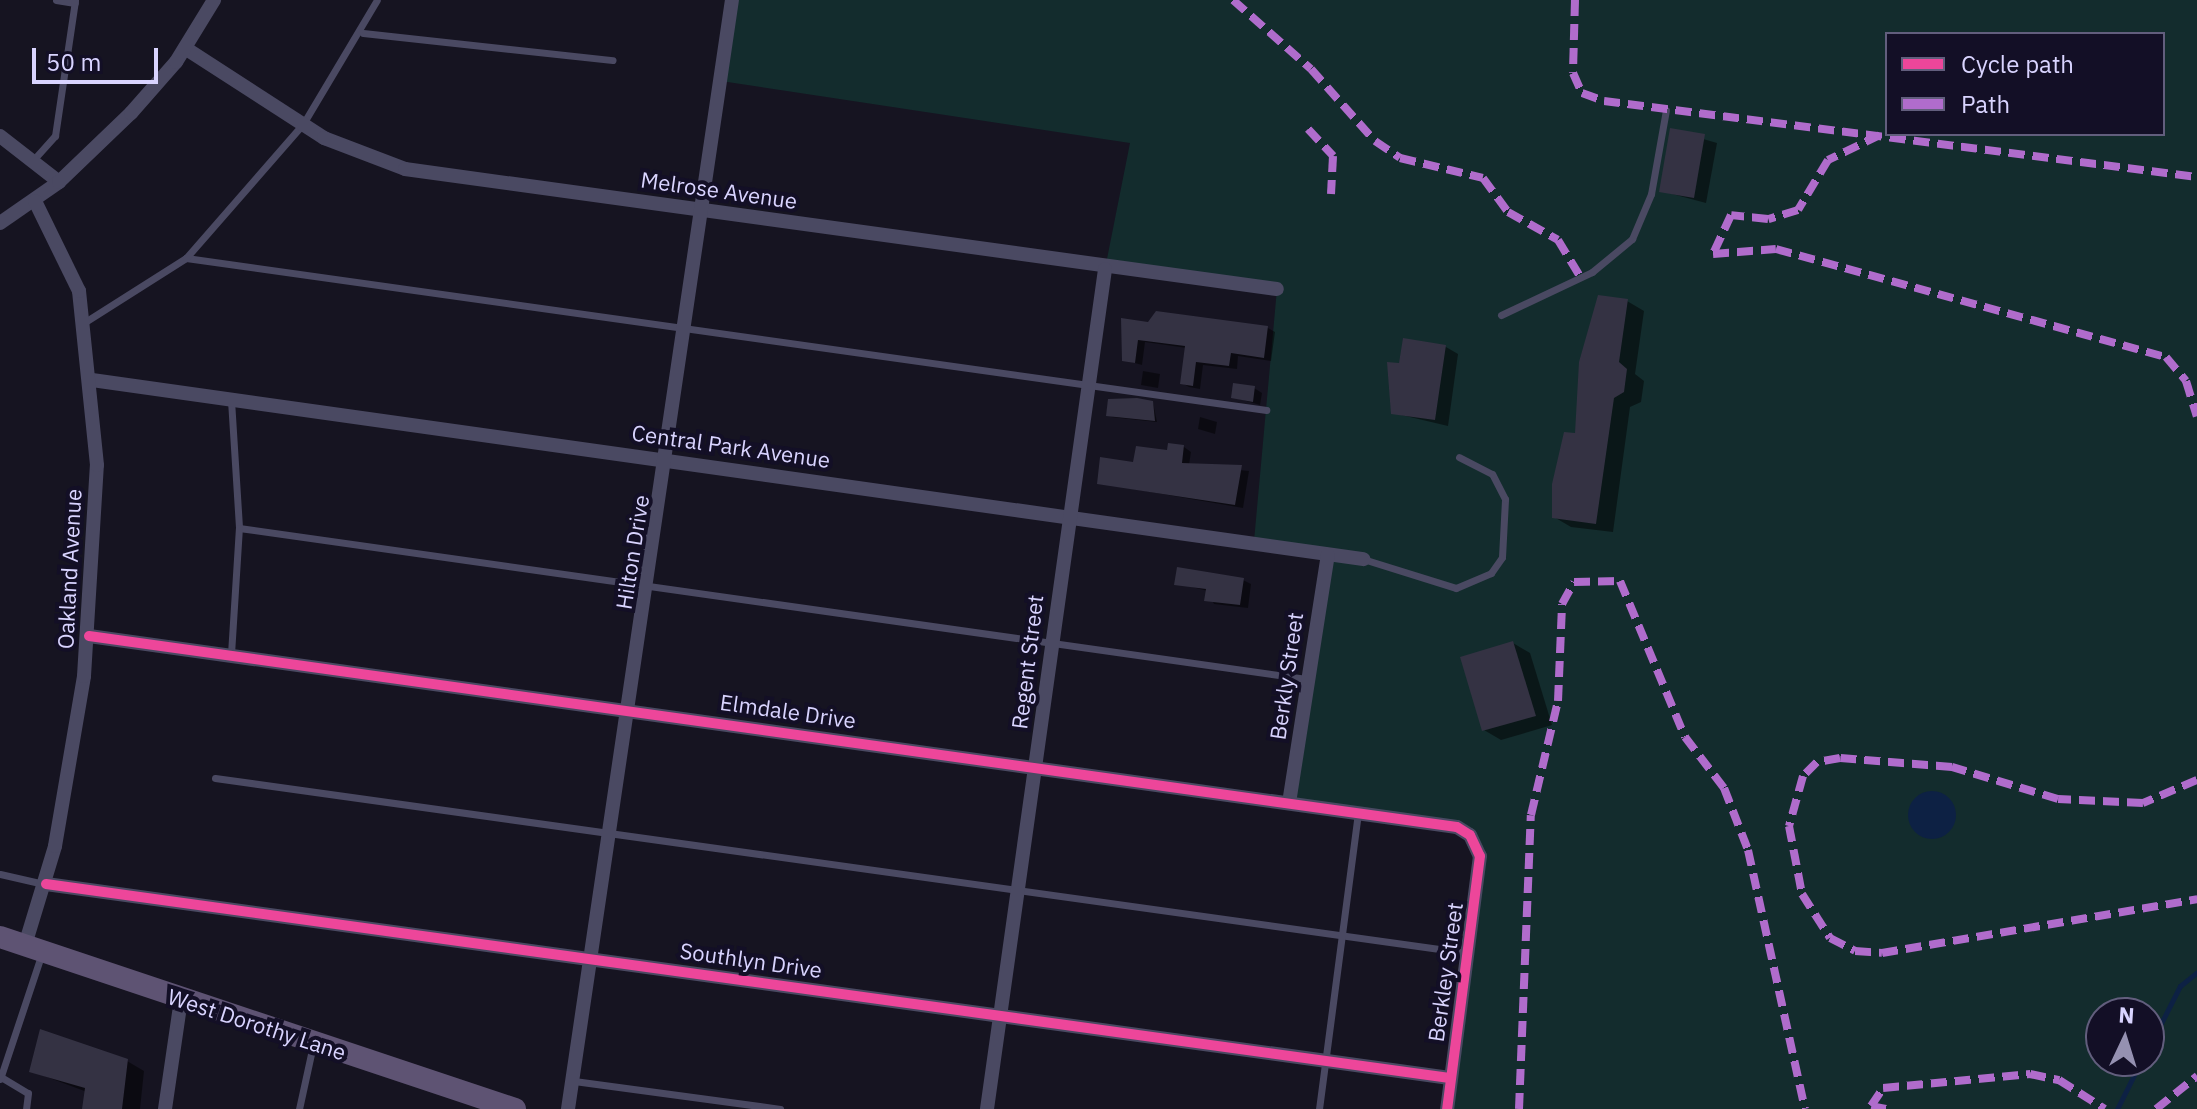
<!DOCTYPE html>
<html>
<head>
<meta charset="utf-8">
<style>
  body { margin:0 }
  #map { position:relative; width:2197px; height:1109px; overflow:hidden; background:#161421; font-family:"IBM Plex Sans",sans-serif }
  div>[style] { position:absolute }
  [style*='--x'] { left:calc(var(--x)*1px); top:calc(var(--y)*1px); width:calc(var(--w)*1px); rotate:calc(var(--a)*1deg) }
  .green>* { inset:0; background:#132c2d }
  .water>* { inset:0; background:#0d2144 }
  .round { border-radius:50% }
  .shadow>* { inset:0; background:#0007 }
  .stream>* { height:5px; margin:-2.5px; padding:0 2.5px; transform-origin:2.5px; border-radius:2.5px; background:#0d2144 }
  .building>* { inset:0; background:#343243 }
  .lane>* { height:7px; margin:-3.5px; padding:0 3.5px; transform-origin:3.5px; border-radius:3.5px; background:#4a4962 }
  .street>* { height:14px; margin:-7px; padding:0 7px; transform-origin:7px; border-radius:7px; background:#4a4962 }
  .primary>* { height:22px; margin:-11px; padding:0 11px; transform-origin:11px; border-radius:11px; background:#5e5373 }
  .quiet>* { height:8px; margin-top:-4px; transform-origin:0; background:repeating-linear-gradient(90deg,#b06ccc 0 16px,transparent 0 24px) }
  .cycleway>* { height:10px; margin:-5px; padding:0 5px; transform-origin:5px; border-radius:5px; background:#ed469a }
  span { translate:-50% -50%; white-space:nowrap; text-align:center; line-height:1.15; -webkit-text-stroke:8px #130f26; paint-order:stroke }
  .street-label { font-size:22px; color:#d9d4ff }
  .legend { position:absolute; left:1885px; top:32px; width:280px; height:104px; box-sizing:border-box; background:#130f26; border:2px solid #625e7d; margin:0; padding:10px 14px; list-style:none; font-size:24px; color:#d9d4ff }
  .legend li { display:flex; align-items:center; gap:16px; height:40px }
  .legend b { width:40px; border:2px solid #625e7d }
  .north { position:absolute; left:2085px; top:997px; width:80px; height:80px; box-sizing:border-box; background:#130f26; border:2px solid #625e7d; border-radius:50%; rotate:4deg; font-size:22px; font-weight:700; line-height:32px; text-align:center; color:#d9d4ff }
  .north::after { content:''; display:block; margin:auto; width:28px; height:36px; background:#9591b1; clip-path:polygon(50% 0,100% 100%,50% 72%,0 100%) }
  .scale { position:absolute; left:32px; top:48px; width:126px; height:36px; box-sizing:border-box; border:4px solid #d9d4ff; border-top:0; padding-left:10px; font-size:24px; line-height:28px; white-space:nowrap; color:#d9d4ff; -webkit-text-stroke:6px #130f26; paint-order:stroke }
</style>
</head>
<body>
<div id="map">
  <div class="green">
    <i style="clip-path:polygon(evenodd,732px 0,2197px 0,2197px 1109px,1447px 1109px,1480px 856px,1470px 835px,1289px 803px,1328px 555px,1254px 541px,1277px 289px,1105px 269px,1130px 143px,721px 81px,732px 0,1887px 34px,2163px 34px,2163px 134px,1887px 134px,1887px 34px,732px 0,2101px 1013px,2149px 1013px,2149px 1061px,2101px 1061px,2101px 1013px)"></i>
  </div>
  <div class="water">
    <i class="round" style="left:1908px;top:791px;width:48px;height:48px"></i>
  </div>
  <div class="shadow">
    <i style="clip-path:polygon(1672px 130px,1717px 143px,1706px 203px,1661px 191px)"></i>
    <i style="clip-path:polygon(1627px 301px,1644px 311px,1635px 374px,1644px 381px,1641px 402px,1630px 407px,1613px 532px,1571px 527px,1554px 517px)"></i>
    <i style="clip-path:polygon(1149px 324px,1268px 328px,1275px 332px,1271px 361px,1238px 356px,1237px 369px,1203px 365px,1200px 389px,1189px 387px,1182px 383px,1187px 348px,1145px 342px,1142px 365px,1124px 360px)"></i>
    <i style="clip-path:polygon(1446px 347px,1458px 354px,1448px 426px,1393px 413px,1401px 366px)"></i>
    <i style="clip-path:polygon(1143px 371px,1160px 374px,1158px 388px,1141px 385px)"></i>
    <i style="clip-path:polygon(1254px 388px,1262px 393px,1260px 405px,1233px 397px)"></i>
    <i style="clip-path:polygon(1153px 403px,1157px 422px,1111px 417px)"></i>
    <i style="clip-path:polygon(1200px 417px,1217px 422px,1215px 434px,1198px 429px)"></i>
    <i style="clip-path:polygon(1184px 447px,1191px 452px,1189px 465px,1249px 471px,1243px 508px,1099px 483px)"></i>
    <i style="clip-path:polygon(1243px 580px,1251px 584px,1248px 608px,1214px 604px,1208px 591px,1176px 583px)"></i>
    <i style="clip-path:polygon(1513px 643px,1530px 653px,1552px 725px,1501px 740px,1484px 730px)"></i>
    <i style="clip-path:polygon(127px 1061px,144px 1071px,140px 1109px,84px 1109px,87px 1092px,31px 1071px)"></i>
  </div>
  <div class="stream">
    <i style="--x:2149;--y:1047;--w:68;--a:-63.1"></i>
    <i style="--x:2180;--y:986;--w:22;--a:-39"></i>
    <i style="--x:2117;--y:1109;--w:54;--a:-63.4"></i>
  </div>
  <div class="building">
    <i style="clip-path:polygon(1670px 128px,1705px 134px,1694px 198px,1659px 192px)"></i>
    <i style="clip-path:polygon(1598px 295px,1628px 299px,1619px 362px,1627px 369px,1624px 392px,1614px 398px,1596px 524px,1552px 518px,1552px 484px,1564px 432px,1575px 433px,1579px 362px)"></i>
    <i style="clip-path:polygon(1156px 311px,1268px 326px,1264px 358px,1231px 353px,1229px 366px,1196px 362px,1193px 386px,1180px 384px,1185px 346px,1138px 340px,1135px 363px,1122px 361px,1121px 318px,1148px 322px)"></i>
    <i style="clip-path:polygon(1403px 338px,1446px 345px,1435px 420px,1391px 414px,1387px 362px,1399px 363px)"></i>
    <i style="clip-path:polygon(1233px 383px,1255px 386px,1253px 402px,1231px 398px)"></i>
    <i style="clip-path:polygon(1137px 398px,1153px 401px,1155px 421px,1106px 416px,1108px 399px)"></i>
    <i style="clip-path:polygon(1168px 443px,1184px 445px,1182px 463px,1242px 465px,1235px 505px,1097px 484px,1100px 457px,1133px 462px,1136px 446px,1167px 450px)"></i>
    <i style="clip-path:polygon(1177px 567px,1244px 578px,1240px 605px,1204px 601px,1206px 589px,1174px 585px)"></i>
    <i style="clip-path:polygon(1513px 641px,1536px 716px,1482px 731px,1460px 657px)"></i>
    <i style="clip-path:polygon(40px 1029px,128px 1059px,122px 1109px,82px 1109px,85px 1088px,29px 1072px)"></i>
  </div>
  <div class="lane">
    <i style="--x:56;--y:0;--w:19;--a:9"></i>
    <i style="--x:363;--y:33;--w:251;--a:6.2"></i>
    <i style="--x:35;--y:158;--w:30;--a:-48"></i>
    <i style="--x:55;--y:136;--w:137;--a:-81.6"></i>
    <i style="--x:186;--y:258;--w:1091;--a:8.01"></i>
    <i style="--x:1501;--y:315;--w:101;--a:-25.3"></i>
    <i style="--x:1592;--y:272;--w:52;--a:-39.5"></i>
    <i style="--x:1632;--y:239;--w:49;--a:-67.1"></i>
    <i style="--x:1651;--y:194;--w:85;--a:-79.9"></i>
    <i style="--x:85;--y:322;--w:120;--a:-32.4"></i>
    <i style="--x:186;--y:258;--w:178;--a:-48.9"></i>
    <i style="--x:303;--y:124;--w:144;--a:-59.2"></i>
    <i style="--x:231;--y:400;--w:128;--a:86.4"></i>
    <i style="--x:239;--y:528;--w:1078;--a:8.05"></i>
    <i style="--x:1363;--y:559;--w:97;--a:17.3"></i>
    <i style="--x:1456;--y:588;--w:38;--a:-23"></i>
    <i style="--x:1491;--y:573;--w:19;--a:-55"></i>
    <i style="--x:1502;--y:557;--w:58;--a:-87"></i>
    <i style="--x:1505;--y:499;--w:28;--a:-117"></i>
    <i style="--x:1492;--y:474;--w:37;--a:-153"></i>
    <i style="--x:231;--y:654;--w:126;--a:-86.4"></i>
    <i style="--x:215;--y:778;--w:1265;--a:7.95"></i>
    <i style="--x:0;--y:874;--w:45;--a:12.8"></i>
    <i style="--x:1;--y:1077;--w:31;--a:31"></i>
    <i style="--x:28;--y:1093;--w:16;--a:97"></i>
    <i style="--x:0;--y:1079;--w:133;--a:-71.6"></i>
    <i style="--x:574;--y:1081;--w:208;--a:7.7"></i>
    <i style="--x:299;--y:1109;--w:66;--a:-77.7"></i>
    <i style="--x:1319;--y:1109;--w:298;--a:-82.5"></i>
  </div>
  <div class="street">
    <i style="--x:185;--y:48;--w:166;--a:32.9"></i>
    <i style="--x:324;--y:138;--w:87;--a:20.9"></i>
    <i style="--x:405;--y:169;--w:880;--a:7.84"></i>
    <i style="--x:0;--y:136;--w:75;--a:37.9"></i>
    <i style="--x:0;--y:223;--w:72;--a:-34.8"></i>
    <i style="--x:59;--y:182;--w:100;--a:-43.8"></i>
    <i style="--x:131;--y:113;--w:68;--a:-48.6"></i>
    <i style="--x:176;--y:62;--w:73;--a:-58.5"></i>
    <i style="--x:92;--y:380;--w:1284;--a:8.02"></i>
    <i style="--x:89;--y:636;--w:1381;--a:7.95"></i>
    <i style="--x:1457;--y:827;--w:15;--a:32"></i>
    <i style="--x:1470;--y:835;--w:23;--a:65"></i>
    <i style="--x:1480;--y:856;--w:255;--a:97.4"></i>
    <i style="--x:1289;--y:803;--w:251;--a:-81.1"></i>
    <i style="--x:46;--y:884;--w:1417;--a:7.87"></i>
    <i style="--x:25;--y:945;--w:103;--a:-73.1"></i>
    <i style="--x:55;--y:846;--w:172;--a:-80.3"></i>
    <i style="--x:84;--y:676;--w:211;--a:-86.5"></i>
    <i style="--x:97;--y:465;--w:175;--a:-95.9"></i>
    <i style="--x:79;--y:291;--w:100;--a:-116.1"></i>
    <i style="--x:165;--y:1109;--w:111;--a:-81.7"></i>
    <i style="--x:568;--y:1109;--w:1121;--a:-81.59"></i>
    <i style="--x:987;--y:1109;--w:848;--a:-82"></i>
  </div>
  <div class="primary">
    <i style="--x:0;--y:937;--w:543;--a:18.47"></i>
  </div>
  <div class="quiet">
    <i style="--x:1233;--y:0;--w:104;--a:41.5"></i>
    <i style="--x:1311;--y:69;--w:96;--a:48.4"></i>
    <i style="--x:1375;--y:141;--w:30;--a:34"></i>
    <i style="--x:1400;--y:158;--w:85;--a:13.5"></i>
    <i style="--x:1483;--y:178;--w:42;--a:53.7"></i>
    <i style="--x:1508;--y:212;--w:57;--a:29.2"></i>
    <i style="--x:1558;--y:240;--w:44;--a:58.8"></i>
    <i style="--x:1575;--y:0;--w:73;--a:91.6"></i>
    <i style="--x:1573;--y:73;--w:22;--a:66"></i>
    <i style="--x:1582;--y:93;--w:23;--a:20"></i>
    <i style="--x:1604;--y:101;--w:598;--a:7.3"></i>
    <i style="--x:1308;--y:129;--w:37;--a:47"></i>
    <i style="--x:1333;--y:156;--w:38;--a:93"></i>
    <i style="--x:1880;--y:135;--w:58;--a:154.3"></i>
    <i style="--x:1828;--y:160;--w:58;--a:121"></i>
    <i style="--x:1798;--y:210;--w:31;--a:163"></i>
    <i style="--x:1768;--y:219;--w:37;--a:-174"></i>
    <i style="--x:1731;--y:215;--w:43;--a:114.8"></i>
    <i style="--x:1713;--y:254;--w:63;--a:-4.5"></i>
    <i style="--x:1776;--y:249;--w:405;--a:15.5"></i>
    <i style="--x:2166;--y:357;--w:31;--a:50"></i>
    <i style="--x:2186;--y:381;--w:37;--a:73"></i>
    <i style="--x:2197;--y:780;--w:59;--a:156.9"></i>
    <i style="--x:2143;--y:803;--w:85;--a:-177.3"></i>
    <i style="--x:2058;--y:799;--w:111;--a:-163.2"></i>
    <i style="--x:1952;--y:767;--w:112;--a:-175.4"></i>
    <i style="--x:1840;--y:758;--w:23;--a:170"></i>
    <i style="--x:1817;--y:762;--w:20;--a:135"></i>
    <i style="--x:1803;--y:776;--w:52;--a:105.6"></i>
    <i style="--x:1789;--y:826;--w:69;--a:79.2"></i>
    <i style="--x:1802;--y:894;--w:52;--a:57.5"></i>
    <i style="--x:1830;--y:938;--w:28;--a:27"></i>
    <i style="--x:1855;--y:951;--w:27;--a:4"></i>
    <i style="--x:1882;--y:953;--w:320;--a:-9.7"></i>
    <i style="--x:1519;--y:1109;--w:294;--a:-87.7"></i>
    <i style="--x:1531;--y:815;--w:117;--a:-76.7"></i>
    <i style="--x:1558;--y:701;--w:97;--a:-87.6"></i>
    <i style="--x:1562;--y:604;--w:25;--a:-61"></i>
    <i style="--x:1574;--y:582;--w:46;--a:-1.2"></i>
    <i style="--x:1620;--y:581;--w:169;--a:67.4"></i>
    <i style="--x:1685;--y:737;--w:64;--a:52.6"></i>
    <i style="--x:1724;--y:788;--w:66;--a:68.8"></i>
    <i style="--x:1748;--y:850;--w:265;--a:77.6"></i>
    <i style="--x:1886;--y:1109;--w:15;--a:-169"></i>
    <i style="--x:1871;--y:1106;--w:22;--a:-56"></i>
    <i style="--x:1883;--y:1088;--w:148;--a:-5.4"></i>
    <i style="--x:2030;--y:1074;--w:30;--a:12"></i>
    <i style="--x:2059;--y:1080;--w:54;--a:32.2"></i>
    <i style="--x:2156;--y:1109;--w:53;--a:-38.8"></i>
  </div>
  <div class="cycleway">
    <i style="--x:89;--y:636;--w:1381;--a:7.95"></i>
    <i style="--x:1457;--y:827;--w:15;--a:32"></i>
    <i style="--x:1470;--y:835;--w:23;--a:65"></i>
    <i style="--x:1480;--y:856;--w:255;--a:97.4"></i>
    <i style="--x:46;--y:884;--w:1417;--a:7.87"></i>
  </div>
  <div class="street-label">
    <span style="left:719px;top:190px;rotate:8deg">Melrose Avenue</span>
    <span style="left:731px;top:446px;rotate:8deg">Central Park Avenue</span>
    <span style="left:632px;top:552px;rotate:-81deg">Hilton Drive</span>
    <span style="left:69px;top:569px;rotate:-87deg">Oakland Avenue</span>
    <span style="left:1027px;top:662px;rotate:-83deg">Regent Street</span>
    <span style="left:1286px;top:676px;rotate:-82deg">Berkly Street</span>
    <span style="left:788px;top:711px;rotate:8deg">Elmdale Drive</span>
    <span style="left:751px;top:960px;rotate:8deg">Southlyn Drive</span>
    <span style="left:1445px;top:972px;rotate:-82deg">Berkley Street</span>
    <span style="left:257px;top:1024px;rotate:18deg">West Dorothy Lane</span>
  </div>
  <ul class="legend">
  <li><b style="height:10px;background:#ed469a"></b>Cycle path</li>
  <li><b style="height:10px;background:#b06ccc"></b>Path</li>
  </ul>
  <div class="north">N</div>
  <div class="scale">50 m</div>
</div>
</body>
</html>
